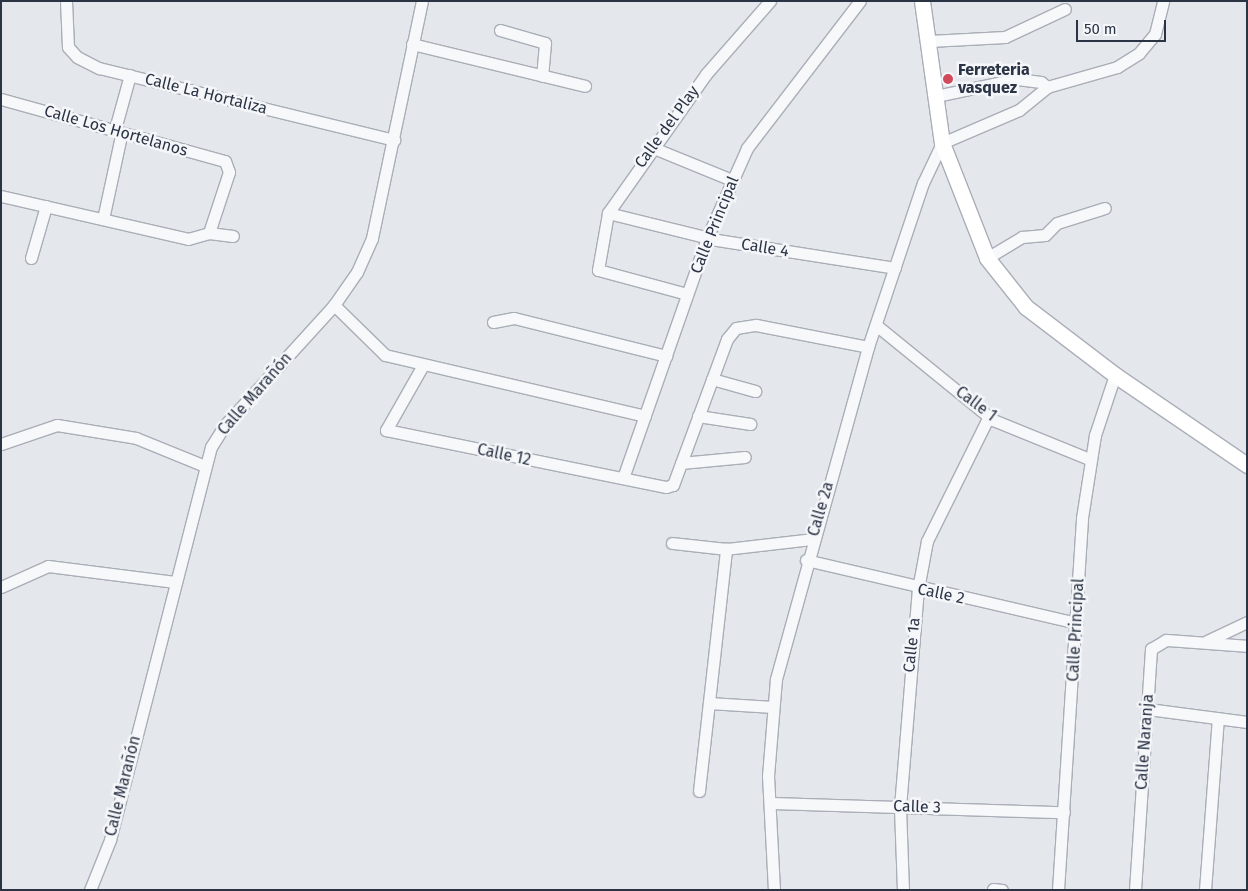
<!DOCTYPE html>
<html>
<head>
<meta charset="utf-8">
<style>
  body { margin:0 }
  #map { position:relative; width:1248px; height:891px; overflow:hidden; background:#e4e7ec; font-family:"Fira Sans",sans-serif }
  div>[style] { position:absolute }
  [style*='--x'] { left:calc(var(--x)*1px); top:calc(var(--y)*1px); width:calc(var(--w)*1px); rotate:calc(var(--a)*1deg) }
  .roads { filter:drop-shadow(1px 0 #a9aeb7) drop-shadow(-1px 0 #a9aeb7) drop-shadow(0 1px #a9aeb7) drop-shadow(0 -1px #a9aeb7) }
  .minor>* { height:11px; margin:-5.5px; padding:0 5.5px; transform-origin:5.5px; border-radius:5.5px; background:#f7f8fa }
  .major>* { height:15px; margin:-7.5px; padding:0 7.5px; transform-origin:7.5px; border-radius:7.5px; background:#fff }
  .dots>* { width:14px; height:14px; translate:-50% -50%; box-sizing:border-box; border:2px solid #f4f6f9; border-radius:50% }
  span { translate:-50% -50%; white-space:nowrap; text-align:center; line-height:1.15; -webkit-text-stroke:5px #f4f6f9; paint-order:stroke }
  .poi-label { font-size:16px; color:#2b3445; font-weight:700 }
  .left { translate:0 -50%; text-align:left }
  .street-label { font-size:16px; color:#2b3445 }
  .frame { position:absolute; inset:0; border:2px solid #2b3445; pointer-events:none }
  .scale { position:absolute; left:1076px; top:20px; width:90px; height:22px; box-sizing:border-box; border:2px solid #2b3445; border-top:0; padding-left:6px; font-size:15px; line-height:18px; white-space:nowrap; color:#2b3445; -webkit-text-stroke:4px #f4f6f9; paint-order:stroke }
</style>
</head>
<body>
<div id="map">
  <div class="roads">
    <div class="minor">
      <i style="--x:66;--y:1;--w:46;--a:87.5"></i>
      <i style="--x:68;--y:47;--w:13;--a:48"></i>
      <i style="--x:77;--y:57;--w:25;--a:27"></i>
      <i style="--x:99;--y:68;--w:304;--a:13.7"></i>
      <i style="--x:500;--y:30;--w:47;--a:16.1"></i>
      <i style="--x:545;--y:43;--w:33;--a:95"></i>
      <i style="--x:929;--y:41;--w:76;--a:-3"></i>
      <i style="--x:1005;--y:37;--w:66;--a:-25"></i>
      <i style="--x:412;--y:44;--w:178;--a:13.6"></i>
      <i style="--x:936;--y:96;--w:83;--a:-11.9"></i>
      <i style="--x:1017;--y:79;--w:24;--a:7"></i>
      <i style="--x:1041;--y:82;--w:8;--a:40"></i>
      <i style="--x:1;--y:99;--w:232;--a:15.5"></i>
      <i style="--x:225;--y:161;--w:12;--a:70"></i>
      <i style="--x:229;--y:172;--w:64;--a:108.2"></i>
      <i style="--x:115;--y:129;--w:56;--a:-74.5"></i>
      <i style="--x:651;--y:147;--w:87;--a:22.2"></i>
      <i style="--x:1;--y:196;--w:192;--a:12.9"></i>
      <i style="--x:188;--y:239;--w:22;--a:-16"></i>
      <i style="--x:209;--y:233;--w:24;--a:7"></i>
      <i style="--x:608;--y:213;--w:112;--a:13.9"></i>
      <i style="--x:717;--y:240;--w:180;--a:8.9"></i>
      <i style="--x:103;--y:219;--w:85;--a:-77.8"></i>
      <i style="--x:31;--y:258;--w:54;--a:-73.9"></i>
      <i style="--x:987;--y:258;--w:41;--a:-31"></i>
      <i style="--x:1022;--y:237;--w:23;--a:-5"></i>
      <i style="--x:1045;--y:235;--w:17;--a:-45"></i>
      <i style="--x:1057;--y:223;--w:50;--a:-17.4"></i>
      <i style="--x:687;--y:294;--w:92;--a:-164.9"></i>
      <i style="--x:598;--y:270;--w:58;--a:-80"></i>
      <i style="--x:608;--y:213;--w:170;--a:-54.8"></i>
      <i style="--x:706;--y:74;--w:97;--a:-48.8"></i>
      <i style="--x:334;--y:305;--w:71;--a:44.4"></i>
      <i style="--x:385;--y:355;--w:267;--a:13.2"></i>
      <i style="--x:493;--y:322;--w:21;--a:-11"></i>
      <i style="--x:514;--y:318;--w:157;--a:14"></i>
      <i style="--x:876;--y:325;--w:151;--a:39.1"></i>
      <i style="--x:993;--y:420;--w:104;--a:22.1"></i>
      <i style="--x:423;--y:365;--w:75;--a:119.6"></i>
      <i style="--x:386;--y:430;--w:286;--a:11.5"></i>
      <i style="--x:666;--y:487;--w:7;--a:-16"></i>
      <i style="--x:673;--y:485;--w:156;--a:-69.7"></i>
      <i style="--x:727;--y:339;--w:14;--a:-51"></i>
      <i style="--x:736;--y:328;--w:20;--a:-9"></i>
      <i style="--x:756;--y:325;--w:114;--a:11.1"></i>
      <i style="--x:712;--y:379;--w:45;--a:15.6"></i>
      <i style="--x:698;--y:416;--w:53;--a:8.7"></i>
      <i style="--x:1;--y:444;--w:59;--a:-18.7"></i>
      <i style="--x:57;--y:425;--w:80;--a:9.3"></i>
      <i style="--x:136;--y:438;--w:74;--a:22.1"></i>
      <i style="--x:681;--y:463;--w:64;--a:-5.4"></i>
      <i style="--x:623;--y:478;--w:254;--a:-70.7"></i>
      <i style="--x:707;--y:238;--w:98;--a:-66"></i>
      <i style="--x:747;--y:148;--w:185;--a:-52.5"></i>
      <i style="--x:672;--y:543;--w:54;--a:6.3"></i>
      <i style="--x:806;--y:560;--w:278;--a:13.1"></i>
      <i style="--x:1;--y:587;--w:51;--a:-24.1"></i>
      <i style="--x:48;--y:566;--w:128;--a:7.2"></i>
      <i style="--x:1207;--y:641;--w:44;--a:-25.4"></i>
      <i style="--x:710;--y:703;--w:62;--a:3.7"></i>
      <i style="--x:1148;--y:709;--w:100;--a:7.5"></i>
      <i style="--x:699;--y:791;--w:244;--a:-83.6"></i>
      <i style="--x:726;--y:549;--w:87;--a:-6.6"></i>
      <i style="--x:770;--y:803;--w:294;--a:1.8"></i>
      <i style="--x:993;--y:889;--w:9;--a:6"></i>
      <i style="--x:90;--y:890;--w:54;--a:-68.2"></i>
      <i style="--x:110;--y:840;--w:406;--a:-75.6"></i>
      <i style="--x:211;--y:447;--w:25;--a:-58"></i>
      <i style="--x:224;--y:426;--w:164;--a:-47.7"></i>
      <i style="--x:334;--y:305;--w:40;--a:-55.1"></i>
      <i style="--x:357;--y:272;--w:37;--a:-66"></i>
      <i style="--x:372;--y:238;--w:242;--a:-78.1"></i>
      <i style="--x:774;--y:890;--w:114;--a:-93"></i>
      <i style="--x:768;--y:776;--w:97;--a:-85.3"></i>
      <i style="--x:776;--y:679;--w:345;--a:-74.5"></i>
      <i style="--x:868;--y:347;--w:173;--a:-71.5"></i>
      <i style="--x:923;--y:183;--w:44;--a:-64.6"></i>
      <i style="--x:942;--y:143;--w:84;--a:-23.2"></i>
      <i style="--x:1019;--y:110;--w:36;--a:-39"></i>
      <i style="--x:1047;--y:87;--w:73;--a:-15.9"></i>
      <i style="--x:1117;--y:67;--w:26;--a:-32"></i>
      <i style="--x:1139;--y:53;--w:25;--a:-50"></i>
      <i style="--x:1155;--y:34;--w:34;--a:-76"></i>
      <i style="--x:903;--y:890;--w:83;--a:-92.1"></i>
      <i style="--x:900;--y:807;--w:219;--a:-85.3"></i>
      <i style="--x:918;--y:589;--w:49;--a:-79.4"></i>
      <i style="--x:927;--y:541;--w:140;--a:-63.6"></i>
      <i style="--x:1058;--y:890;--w:373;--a:-86.3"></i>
      <i style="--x:1082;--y:518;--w:84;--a:-81.1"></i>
      <i style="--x:1095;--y:435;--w:63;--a:-71.6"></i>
      <i style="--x:1135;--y:890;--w:242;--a:-86.2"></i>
      <i style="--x:1151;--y:649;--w:17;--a:-31"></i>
      <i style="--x:1166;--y:640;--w:81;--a:4.2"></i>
      <i style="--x:1205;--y:890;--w:172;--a:-85.7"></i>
    </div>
    <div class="major">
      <i style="--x:922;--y:1;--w:143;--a:82"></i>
      <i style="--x:942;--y:143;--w:123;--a:68.6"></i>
      <i style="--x:987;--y:258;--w:63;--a:51.5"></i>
      <i style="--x:1026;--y:307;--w:112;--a:37.4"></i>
      <i style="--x:1115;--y:375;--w:160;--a:34.3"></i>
    </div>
  </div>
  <div class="dots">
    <i style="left:948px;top:79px;background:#d1495b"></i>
  </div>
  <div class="poi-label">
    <span class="left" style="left:958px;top:79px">Ferreteria<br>vasquez</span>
  </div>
  <div class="street-label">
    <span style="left:206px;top:94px;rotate:14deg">Calle La Hortaliza</span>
    <span style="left:667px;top:127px;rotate:-54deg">Calle del Play</span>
    <span style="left:116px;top:131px;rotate:16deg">Calle Los Hortelanos</span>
    <span style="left:715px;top:225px;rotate:-68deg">Calle Principal</span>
    <span style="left:765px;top:248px;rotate:9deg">Calle 4</span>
    <span style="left:255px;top:394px;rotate:-49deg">Calle Marañón</span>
    <span style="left:976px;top:404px;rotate:37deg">Calle 1</span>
    <span style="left:504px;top:455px;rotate:12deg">Calle 12</span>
    <span style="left:821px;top:509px;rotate:-74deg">Calle 2a</span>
    <span style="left:941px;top:594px;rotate:12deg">Calle 2</span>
    <span style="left:1076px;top:630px;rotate:-87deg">Calle Principal</span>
    <span style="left:912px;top:645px;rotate:-84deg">Calle 1a</span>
    <span style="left:1145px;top:742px;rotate:-86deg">Calle Naranja</span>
    <span style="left:123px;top:786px;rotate:-76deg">Calle Marañón</span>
    <span style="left:917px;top:807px;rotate:2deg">Calle 3</span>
  </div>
  <div class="frame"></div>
  <div class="scale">50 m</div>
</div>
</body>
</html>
